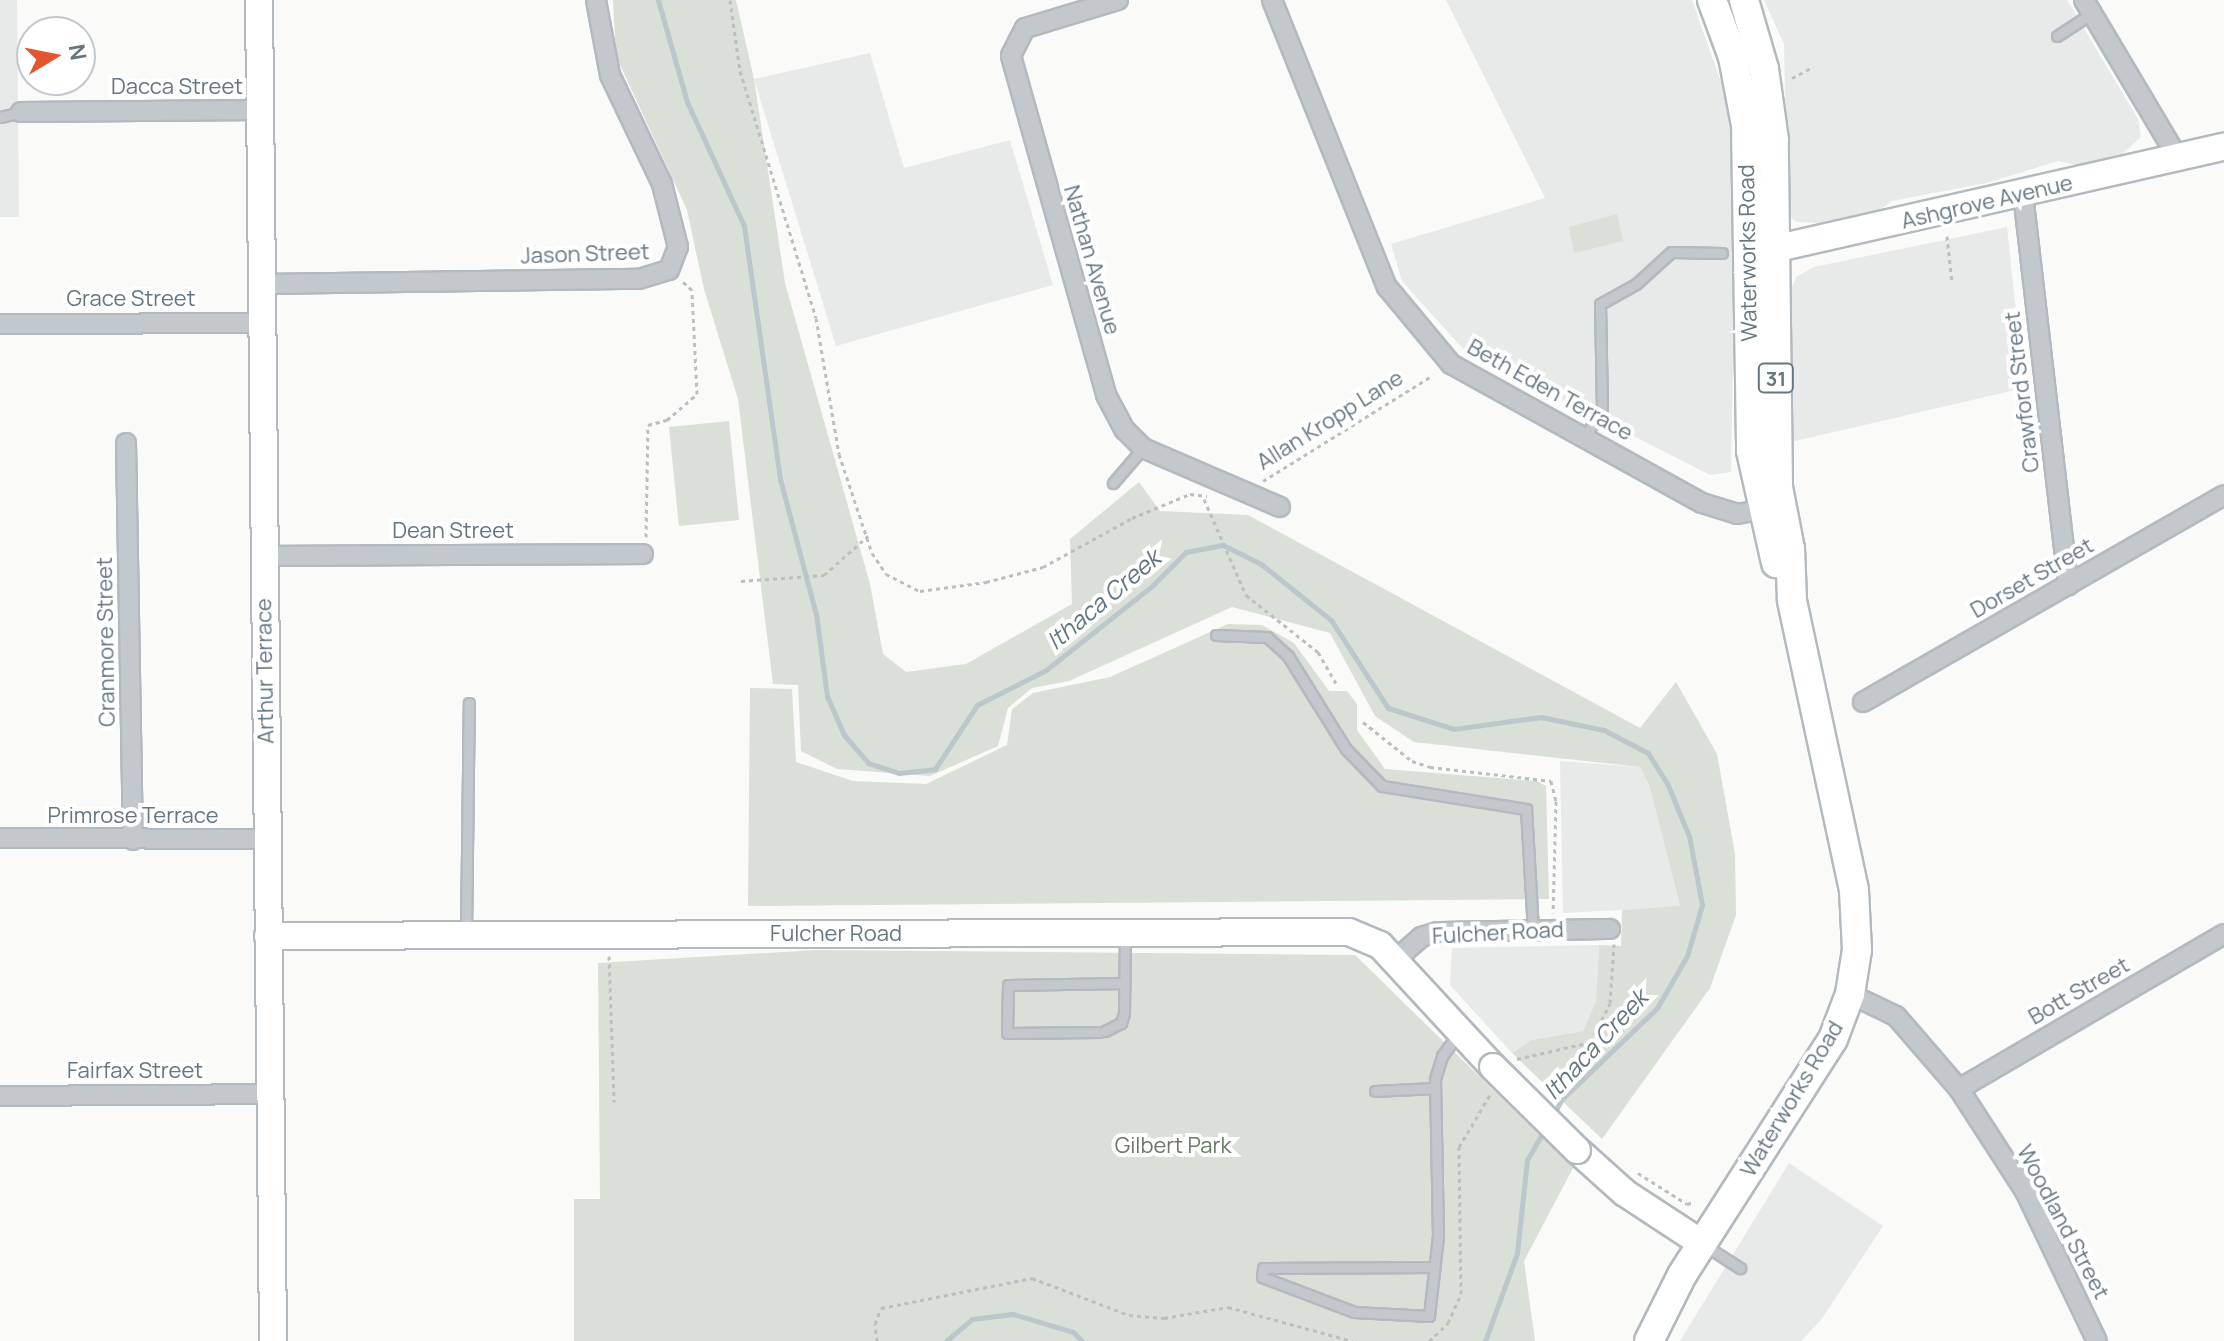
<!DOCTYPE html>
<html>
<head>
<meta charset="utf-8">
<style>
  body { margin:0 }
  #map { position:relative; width:2224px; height:1341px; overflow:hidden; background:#fafaf8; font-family:Manrope,sans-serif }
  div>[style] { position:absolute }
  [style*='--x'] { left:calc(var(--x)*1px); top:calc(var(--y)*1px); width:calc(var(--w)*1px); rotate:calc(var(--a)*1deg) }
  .built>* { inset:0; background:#e8e9e9 }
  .green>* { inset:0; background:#dadfd7 }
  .stream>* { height:5px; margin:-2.5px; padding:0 2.5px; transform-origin:2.5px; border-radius:2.5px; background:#bbc7cb }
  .path>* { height:3px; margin-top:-1.5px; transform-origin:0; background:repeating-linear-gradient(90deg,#bbbfc2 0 4px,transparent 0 8px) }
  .roads { filter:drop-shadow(2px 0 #b3babf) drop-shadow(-2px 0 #b3babf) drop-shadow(0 2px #b3babf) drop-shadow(0 -2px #b3babf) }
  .lane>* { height:9px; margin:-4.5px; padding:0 4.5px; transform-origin:4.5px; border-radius:4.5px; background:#c3c8cc }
  .street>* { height:18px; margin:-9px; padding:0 9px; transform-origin:9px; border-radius:9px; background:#c3c8cc }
  .secondary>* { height:26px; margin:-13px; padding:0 13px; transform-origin:13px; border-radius:13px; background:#fff }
  .primary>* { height:28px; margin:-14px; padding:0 14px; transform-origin:14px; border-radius:14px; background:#fff }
  .bridges { filter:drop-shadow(2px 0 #b3babf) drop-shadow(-2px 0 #b3babf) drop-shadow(0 2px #b3babf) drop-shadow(0 -2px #b3babf) }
  .secondary-bridge>* { height:26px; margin:-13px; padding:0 13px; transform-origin:13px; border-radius:13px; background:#fff }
  span { translate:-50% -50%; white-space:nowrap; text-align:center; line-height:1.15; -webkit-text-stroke:8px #fff; paint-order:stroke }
  .shield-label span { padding:2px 6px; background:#fff; border:2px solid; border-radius:6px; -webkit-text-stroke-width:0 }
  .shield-label { font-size:20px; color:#657683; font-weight:700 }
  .street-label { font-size:22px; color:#657683 }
  .park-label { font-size:22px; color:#687a64 }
  .water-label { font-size:24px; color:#60757c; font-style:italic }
  .north { position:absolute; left:16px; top:16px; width:80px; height:80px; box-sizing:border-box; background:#fff; border:2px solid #c1c8cd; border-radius:50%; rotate:80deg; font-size:22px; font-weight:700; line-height:32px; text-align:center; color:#657683 }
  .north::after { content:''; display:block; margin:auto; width:28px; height:36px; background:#e4572e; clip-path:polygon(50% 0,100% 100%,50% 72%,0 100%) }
</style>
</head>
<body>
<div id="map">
  <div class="built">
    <i style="clip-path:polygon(0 0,17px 0,19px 217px,0 217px)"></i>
    <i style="clip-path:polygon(1446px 0,1692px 0,1728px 102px,1737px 149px,1731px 472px,1710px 475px,1463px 349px,1402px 281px,1391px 244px,1545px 198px)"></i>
    <i style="clip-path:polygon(1764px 0,2067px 0,2138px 119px,2141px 137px,2121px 155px,2080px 166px,2058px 161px,1987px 183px,1892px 201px,1881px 209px,1819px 223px,1797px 222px,1788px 215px,1787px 201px,1784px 44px)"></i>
    <i style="clip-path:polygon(870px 53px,904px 168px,1010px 140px,1053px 285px,836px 346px,754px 79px)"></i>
    <i style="clip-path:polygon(2007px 227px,2024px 388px,1791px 442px,1791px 290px,1796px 277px,1814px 267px)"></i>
    <i style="clip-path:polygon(1560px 761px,1640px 767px,1650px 788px,1680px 907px,1563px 913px)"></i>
    <i style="clip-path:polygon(1599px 945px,1596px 1001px,1583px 1031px,1531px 1040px,1512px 1053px,1450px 985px,1452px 948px)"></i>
    <i style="clip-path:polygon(1789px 1163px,1883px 1226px,1821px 1320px,1801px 1341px,1680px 1341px)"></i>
  </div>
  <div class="green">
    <i style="clip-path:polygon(613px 0,736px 0,754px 79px,785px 283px,870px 584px,883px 654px,906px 672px,966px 664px,1072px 604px,1070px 539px,1139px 482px,1160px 511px,1248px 515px,1640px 728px,1676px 682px,1717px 754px,1735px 854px,1736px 915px,1710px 988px,1602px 1139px,1512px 1053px,1531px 1040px,1583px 1031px,1596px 1001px,1599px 945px,1621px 946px,1622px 910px,1680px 906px,1650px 788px,1640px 767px,1414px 742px,1375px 716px,1330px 633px,1232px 607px,1069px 681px,1032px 688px,1008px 708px,998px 746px,930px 776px,837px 769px,801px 751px,798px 685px,773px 684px,738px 399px,704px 289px,687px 210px,616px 56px)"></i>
    <i style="clip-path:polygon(1617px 214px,1623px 241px,1574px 253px,1569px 227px)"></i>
    <i style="clip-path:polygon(729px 421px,739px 520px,679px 526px,669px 427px)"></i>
    <i style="clip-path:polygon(1228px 624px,1262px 625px,1294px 643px,1329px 691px,1347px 691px,1357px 704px,1357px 730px,1385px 769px,1537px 781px,1546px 786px,1549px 899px,748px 906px,750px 688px,792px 689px,796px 762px,853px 781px,926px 784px,1007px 745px,1012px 709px,1033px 693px,1110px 677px)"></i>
    <i style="clip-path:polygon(816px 950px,1355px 955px,1573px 1168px,1524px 1261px,1535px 1341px,574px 1341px,574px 1199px,600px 1199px,598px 963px)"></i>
  </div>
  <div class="stream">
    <i style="--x:658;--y:0;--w:106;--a:74.1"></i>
    <i style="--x:687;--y:102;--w:136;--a:65.3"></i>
    <i style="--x:744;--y:226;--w:256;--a:81.9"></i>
    <i style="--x:780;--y:479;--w:140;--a:75.1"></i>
    <i style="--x:816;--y:614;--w:83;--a:82.4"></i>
    <i style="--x:827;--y:696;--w:43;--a:66.4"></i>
    <i style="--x:844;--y:735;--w:37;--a:49"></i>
    <i style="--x:868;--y:763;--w:33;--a:18"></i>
    <i style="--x:899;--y:773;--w:36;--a:-6"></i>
    <i style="--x:935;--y:769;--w:77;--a:-56.7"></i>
    <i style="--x:977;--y:705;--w:77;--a:-26.9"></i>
    <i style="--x:1046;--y:670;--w:135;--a:-38.4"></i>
    <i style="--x:1152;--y:586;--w:48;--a:-45"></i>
    <i style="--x:1186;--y:552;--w:38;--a:-11"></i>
    <i style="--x:1223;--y:545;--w:42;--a:26.6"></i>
    <i style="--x:1261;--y:564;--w:90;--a:38.7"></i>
    <i style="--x:1331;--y:620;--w:105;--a:57.1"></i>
    <i style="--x:1388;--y:708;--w:69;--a:17.7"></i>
    <i style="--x:1454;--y:729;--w:88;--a:-7.9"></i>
    <i style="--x:1541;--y:717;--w:64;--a:11.7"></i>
    <i style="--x:1604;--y:730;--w:50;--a:27.6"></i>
    <i style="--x:1648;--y:753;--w:36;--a:58"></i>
    <i style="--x:1667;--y:783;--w:57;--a:67.5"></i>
    <i style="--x:1689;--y:836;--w:70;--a:79.3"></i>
    <i style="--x:1702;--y:905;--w:53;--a:106.4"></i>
    <i style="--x:1687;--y:956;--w:60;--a:120"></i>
    <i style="--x:1657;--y:1008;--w:133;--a:136.2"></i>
    <i style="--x:1561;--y:1100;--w:18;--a:117"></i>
    <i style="--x:946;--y:1341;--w:34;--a:-40"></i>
    <i style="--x:972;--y:1319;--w:41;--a:-7"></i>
    <i style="--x:1013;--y:1314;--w:63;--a:16.7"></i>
    <i style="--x:1073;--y:1332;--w:13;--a:45"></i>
    <i style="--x:1485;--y:1341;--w:94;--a:-70"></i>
    <i style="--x:1517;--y:1253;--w:94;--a:-83.9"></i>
    <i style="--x:1527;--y:1160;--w:34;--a:-60"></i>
  </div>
  <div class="path">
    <i style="--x:730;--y:0;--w:72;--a:82"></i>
    <i style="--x:740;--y:71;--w:258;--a:72.9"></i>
    <i style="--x:816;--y:318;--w:138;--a:80.4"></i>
    <i style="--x:839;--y:454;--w:104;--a:71.6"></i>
    <i style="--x:872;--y:553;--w:25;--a:56"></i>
    <i style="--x:886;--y:574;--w:38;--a:27"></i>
    <i style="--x:920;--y:591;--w:67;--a:-7.8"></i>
    <i style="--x:986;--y:582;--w:59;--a:-14.7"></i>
    <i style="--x:1043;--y:567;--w:102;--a:-28.8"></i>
    <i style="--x:1132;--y:518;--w:63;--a:-22.5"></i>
    <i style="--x:1190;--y:494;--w:17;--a:7"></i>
    <i style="--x:1792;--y:78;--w:24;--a:-28"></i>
    <i style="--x:1947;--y:236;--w:47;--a:83.9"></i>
    <i style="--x:1263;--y:481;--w:200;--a:-31.9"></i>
    <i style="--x:1204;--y:499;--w:105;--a:66.4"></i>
    <i style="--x:1246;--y:595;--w:92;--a:38.4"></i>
    <i style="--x:1318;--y:652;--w:38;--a:60"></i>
    <i style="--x:646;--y:537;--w:112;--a:-89"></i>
    <i style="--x:648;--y:425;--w:20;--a:-15"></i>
    <i style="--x:667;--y:420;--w:40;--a:-41"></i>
    <i style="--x:697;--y:394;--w:104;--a:-92.8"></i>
    <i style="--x:692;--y:290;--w:15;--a:-138"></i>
    <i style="--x:741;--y:581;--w:83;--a:-4.1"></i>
    <i style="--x:824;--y:575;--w:59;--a:-41.6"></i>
    <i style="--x:1363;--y:722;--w:63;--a:38.5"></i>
    <i style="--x:1412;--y:761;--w:19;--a:18"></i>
    <i style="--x:1430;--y:767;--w:122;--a:6.6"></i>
    <i style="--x:1551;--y:781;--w:21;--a:76"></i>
    <i style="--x:1556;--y:801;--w:112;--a:91.5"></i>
    <i style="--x:609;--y:956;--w:146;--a:88"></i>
    <i style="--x:1517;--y:1059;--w:76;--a:-12.9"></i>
    <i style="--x:1591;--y:1042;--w:43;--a:-64"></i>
    <i style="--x:1610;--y:1003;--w:59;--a:-86.1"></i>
    <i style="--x:1638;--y:1173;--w:58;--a:32.3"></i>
    <i style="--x:1687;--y:1204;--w:8;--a:-14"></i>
    <i style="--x:877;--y:1341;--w:17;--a:-97"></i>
    <i style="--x:875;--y:1324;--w:17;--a:-69"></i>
    <i style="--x:881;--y:1308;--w:154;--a:-11.2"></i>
    <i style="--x:1032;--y:1278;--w:104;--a:20.9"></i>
    <i style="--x:1129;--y:1315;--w:35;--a:5"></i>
    <i style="--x:1164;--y:1318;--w:65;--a:-9.8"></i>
    <i style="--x:1228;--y:1307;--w:129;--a:15.3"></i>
    <i style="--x:1429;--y:1341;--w:26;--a:-43"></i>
    <i style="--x:1448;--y:1323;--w:32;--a:-66"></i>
    <i style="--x:1461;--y:1294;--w:147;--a:-90.8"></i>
    <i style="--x:1459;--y:1147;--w:63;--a:-59.3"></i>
  </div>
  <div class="roads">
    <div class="lane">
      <i style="--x:2057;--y:36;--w:42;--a:-33.3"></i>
      <i style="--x:0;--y:117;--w:22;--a:-13"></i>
      <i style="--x:1586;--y:435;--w:31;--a:-59"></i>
      <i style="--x:1602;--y:408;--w:104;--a:-91.1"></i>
      <i style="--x:1600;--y:304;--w:41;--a:-29.1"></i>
      <i style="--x:1636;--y:284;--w:47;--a:-42.4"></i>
      <i style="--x:1671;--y:252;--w:51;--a:1.1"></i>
      <i style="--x:1113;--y:483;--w:46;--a:-49.4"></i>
      <i style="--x:1216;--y:635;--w:51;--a:2.2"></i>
      <i style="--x:1267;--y:637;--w:28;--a:42"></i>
      <i style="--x:1288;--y:656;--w:110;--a:58.1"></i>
      <i style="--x:1346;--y:749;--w:52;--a:45.8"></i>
      <i style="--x:1382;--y:786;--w:146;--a:9.1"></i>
      <i style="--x:1526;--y:809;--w:120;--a:86.7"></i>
      <i style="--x:466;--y:934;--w:231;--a:-89.3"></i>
      <i style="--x:1105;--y:1031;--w:18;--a:-27"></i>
      <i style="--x:1121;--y:1023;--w:10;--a:-73"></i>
      <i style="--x:1124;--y:1013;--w:77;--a:-89.3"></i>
      <i style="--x:1099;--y:1032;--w:92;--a:179.4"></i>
      <i style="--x:1007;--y:1033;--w:48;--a:-88.8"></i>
      <i style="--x:1008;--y:985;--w:116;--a:-1"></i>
      <i style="--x:1375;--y:1091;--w:59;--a:-2.9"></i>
      <i style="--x:1704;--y:1245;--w:43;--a:32.6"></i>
      <i style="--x:1434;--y:1267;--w:171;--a:179.7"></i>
      <i style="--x:1263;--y:1268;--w:9;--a:96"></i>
      <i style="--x:1262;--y:1277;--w:98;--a:20.8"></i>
      <i style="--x:1354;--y:1312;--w:75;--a:3.1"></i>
      <i style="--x:1429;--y:1316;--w:81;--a:-83.6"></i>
      <i style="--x:1438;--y:1236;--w:157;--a:-91.1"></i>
      <i style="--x:1435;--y:1079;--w:24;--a:-73"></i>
      <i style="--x:1442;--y:1056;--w:27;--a:-54"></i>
    </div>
    <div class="street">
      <i style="--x:1118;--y:0;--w:97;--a:163.2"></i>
      <i style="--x:1025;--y:28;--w:31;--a:117"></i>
      <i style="--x:1011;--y:56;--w:352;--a:74.3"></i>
      <i style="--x:1106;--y:395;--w:40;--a:62"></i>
      <i style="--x:1125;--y:430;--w:25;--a:45"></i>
      <i style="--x:1143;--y:448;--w:149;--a:23.3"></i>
      <i style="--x:1272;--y:0;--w:309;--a:68.2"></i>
      <i style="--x:1387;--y:287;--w:100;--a:50.3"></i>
      <i style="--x:1451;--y:364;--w:287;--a:29"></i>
      <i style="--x:1702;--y:503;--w:37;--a:17"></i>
      <i style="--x:1737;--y:514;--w:36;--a:-10"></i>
      <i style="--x:2084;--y:0;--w:184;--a:59.3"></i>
      <i style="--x:21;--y:112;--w:239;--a:-0.5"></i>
      <i style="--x:2023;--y:194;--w:394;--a:83.4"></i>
      <i style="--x:262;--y:284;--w:377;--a:-0.8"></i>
      <i style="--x:639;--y:279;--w:31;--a:-17"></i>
      <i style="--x:669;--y:270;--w:25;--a:-69"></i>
      <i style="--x:678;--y:247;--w:65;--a:-104.3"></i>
      <i style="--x:662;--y:184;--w:121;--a:-115.5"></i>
      <i style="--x:610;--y:75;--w:76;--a:-100.6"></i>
      <i style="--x:0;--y:324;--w:262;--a:-0.2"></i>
      <i style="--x:126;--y:443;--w:397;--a:89"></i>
      <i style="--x:263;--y:556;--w:380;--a:-0.3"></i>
      <i style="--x:1863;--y:702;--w:416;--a:-29.8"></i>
      <i style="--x:0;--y:838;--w:267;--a:0.2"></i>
      <i style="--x:1395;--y:960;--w:35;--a:-41"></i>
      <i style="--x:1421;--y:937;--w:17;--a:-17"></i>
      <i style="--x:1437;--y:932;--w:173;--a:-1"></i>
      <i style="--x:1850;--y:994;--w:51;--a:25.6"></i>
      <i style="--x:1896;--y:1016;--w:96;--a:49.2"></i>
      <i style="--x:1959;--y:1089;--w:121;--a:57.1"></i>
      <i style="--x:2025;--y:1191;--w:166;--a:64.4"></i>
      <i style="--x:1959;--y:1089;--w:307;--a:-30.3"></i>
      <i style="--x:0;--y:1096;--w:271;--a:-0.4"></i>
    </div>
    <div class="secondary">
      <i style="--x:259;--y:0;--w:1341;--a:89.4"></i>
      <i style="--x:1756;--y:253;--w:480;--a:-12.8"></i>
      <i style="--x:268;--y:936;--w:1081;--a:-0.21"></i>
      <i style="--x:1349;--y:932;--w:34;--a:23"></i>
      <i style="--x:1380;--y:945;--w:166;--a:47.2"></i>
      <i style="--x:1577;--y:1150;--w:64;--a:41.9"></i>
      <i style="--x:1625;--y:1193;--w:91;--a:33.3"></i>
    </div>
    <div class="primary">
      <i style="--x:1712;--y:0;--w:61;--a:69.8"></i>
      <i style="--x:1733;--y:57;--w:69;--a:79.2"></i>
      <i style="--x:1746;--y:125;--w:326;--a:89.1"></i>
      <i style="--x:1751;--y:451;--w:115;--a:77.4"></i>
      <i style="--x:1649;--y:1341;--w:74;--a:-63.4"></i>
      <i style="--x:1682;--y:1275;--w:280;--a:-57.4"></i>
      <i style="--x:1833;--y:1039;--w:48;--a:-69.3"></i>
      <i style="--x:1850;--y:994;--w:45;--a:-81"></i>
      <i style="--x:1857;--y:950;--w:60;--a:-92.9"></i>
      <i style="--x:1854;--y:890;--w:297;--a:-102.1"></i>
      <i style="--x:1792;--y:600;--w:51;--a:-92.2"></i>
      <i style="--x:1790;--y:549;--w:63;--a:-101"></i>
      <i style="--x:1778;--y:487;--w:347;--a:-90.7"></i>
      <i style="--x:1774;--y:140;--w:72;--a:-98"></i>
      <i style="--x:1764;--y:69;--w:72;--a:-106.2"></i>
    </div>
  </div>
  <div class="bridges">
    <div class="secondary-bridge">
      <i style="--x:1493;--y:1067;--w:118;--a:44.7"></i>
    </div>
  </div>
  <div class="shield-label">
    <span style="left:1776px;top:378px">31</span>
  </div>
  <div class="street-label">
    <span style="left:177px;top:87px">Dacca Street</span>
    <span style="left:1987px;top:202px;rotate:-13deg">Ashgrove Avenue</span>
    <span style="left:1748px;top:253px;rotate:-91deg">Waterworks Road</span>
    <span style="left:585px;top:254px;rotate:-2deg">Jason Street</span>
    <span style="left:1092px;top:260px;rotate:74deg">Nathan Avenue</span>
    <span style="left:131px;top:299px">Grace Street</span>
    <span style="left:1550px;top:390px;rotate:29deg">Beth Eden Terrace</span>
    <span style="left:2022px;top:392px;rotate:-97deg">Crawford Street</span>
    <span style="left:1330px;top:420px;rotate:-32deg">Allan Kropp Lane</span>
    <span style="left:453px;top:531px">Dean Street</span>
    <span style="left:2032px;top:578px;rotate:-30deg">Dorset Street</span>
    <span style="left:106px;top:642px;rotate:-91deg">Cranmore Street</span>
    <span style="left:265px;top:671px;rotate:-91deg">Arthur Terrace</span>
    <span style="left:133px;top:816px">Primrose Terrace</span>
    <span style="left:1498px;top:933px;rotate:-3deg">Fulcher Road</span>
    <span style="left:836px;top:934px">Fulcher Road</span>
    <span style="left:2079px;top:991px;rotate:-30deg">Bott Street</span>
    <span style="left:135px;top:1071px">Fairfax Street</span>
    <span style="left:1792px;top:1099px;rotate:-59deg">Waterworks Road</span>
    <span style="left:2063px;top:1222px;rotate:62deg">Woodland Street</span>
  </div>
  <div class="park-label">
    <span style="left:1173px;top:1146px">Gilbert Park</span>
  </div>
  <div class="water-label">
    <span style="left:1103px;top:599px;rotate:-40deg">Ithaca Creek</span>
    <span style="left:1595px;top:1044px;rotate:-47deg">Ithaca Creek</span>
  </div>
  <div class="north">N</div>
</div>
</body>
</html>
